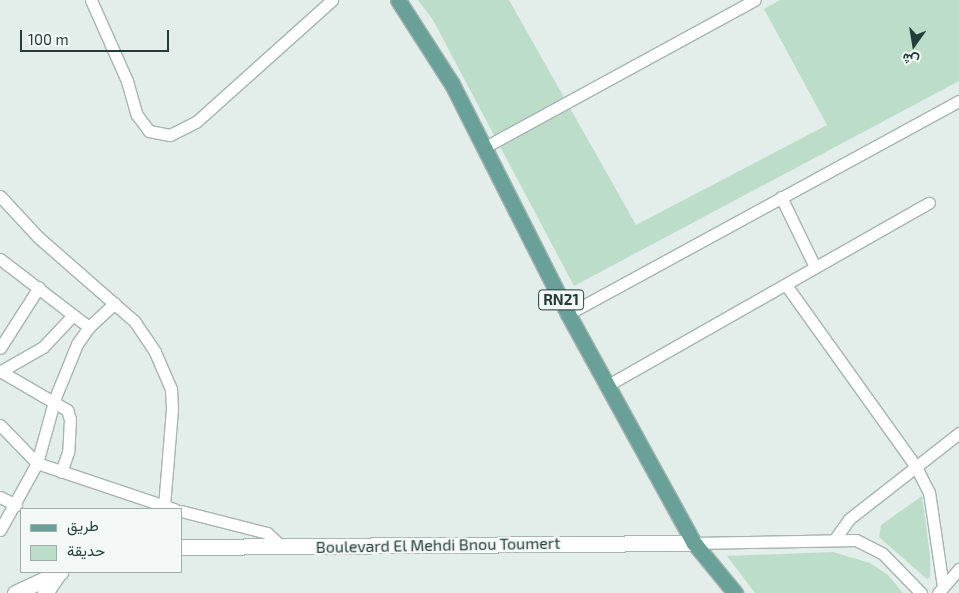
<!DOCTYPE html>
<html>
<head>
<meta charset="utf-8">
<style>
  body { margin:0 }
  #map { position:relative; width:959px; height:593px; overflow:hidden; background:#e3ede9; font-family:"Exo 2",Vazirmatn,sans-serif }
  div>[style] { position:absolute }
  [style*='--x'] { left:calc(var(--x)*1px); top:calc(var(--y)*1px); width:calc(var(--w)*1px); rotate:calc(var(--a)*1deg) }
  .green>* { inset:0; background:#bcddc9 }
  .roads { filter:drop-shadow(1px 0 #a6b5b1) drop-shadow(-1px 0 #a6b5b1) drop-shadow(0 1px #a6b5b1) drop-shadow(0 -1px #a6b5b1) }
  .minor>* { height:11px; margin:-5.5px; padding:0 5.5px; transform-origin:5.5px; border-radius:5.5px; background:#fff }
  .secondary>* { height:15px; margin:-7.5px; padding:0 7.5px; transform-origin:7.5px; border-radius:7.5px; background:#fff }
  .primary>* { height:15px; margin:-7.5px; padding:0 7.5px; transform-origin:7.5px; border-radius:7.5px; background:#69a199 }
  span { translate:-50% -50%; white-space:nowrap; text-align:center; line-height:1.15; -webkit-text-stroke:4.5px #f4f9f7; paint-order:stroke }
  .shield-label span { padding:1px 4px; background:#f4f9f7; border:1px solid; border-radius:4px; -webkit-text-stroke-width:0 }
  .shield-label { font-size:15px; color:#233e39; font-weight:700 }
  .street-label { font-size:16px; color:#233e39 }
  .legend { position:absolute; left:20px; top:508px; width:162px; height:65px; box-sizing:border-box; background:#f4f9f7; border:1px solid #a0aeab; margin:0; padding:6px 9px; list-style:none; font-size:15px; color:#233e39 }
  .legend li { display:flex; align-items:center; gap:10px; height:25px }
  .legend b { width:25px; border:1px solid #a0aeab }
  .north { position:absolute; left:889px; top:20px; width:50px; height:50px; -webkit-text-stroke:4px #f4f9f7; paint-order:stroke; rotate:193deg; font-size:14px; font-weight:700; line-height:20px; text-align:center; color:#233e39 }
  .north::after { content:''; display:block; margin:auto; width:18px; height:22px; background:#233e39; clip-path:polygon(50% 0,100% 100%,50% 72%,0 100%) }
  .scale { position:absolute; left:20px; top:30px; width:149px; height:22px; box-sizing:border-box; border:2px solid #233e39; border-top:0; padding-left:6px; font-size:15px; line-height:18px; white-space:nowrap; color:#233e39; -webkit-text-stroke:4px #f4f9f7; paint-order:stroke }
</style>
</head>
<body>
<div id="map">
  <div class="green">
    <i style="clip-path:polygon(418px 0,509px 0,636px 225px,827px 125px,764px 9px,780px 0,959px 0,959px 81px,574px 286px,433px 20px)"></i>
    <i style="clip-path:polygon(922px 496px,930px 556px,930px 577px,927px 579px,879px 537px,881px 525px)"></i>
    <i style="clip-path:polygon(833px 552px,870px 563px,888px 575px,903px 593px,755px 593px,727px 556px)"></i>
  </div>
  <div class="roads">
    <div class="minor">
      <i style="--x:91;--y:0;--w:89;--a:66"></i>
      <i style="--x:127;--y:81;--w:35;--a:74"></i>
      <i style="--x:137;--y:115;--w:20;--a:53"></i>
      <i style="--x:149;--y:131;--w:21;--a:11"></i>
      <i style="--x:170;--y:135;--w:29;--a:-27"></i>
      <i style="--x:196;--y:122;--w:183;--a:-41.9"></i>
      <i style="--x:485;--y:147;--w:307;--a:-28.6"></i>
      <i style="--x:0;--y:196;--w:56;--a:47.2"></i>
      <i style="--x:38;--y:237;--w:129;--a:41.2"></i>
      <i style="--x:135;--y:322;--w:36;--a:56"></i>
      <i style="--x:155;--y:352;--w:40;--a:66.6"></i>
      <i style="--x:171;--y:389;--w:20;--a:87"></i>
      <i style="--x:172;--y:409;--w:98;--a:94.7"></i>
      <i style="--x:781;--y:197;--w:78;--a:64.1"></i>
      <i style="--x:0;--y:259;--w:112;--a:37.4"></i>
      <i style="--x:786;--y:285;--w:221;--a:54.4"></i>
      <i style="--x:915;--y:465;--w:30;--a:63"></i>
      <i style="--x:929;--y:492;--w:96;--a:81.6"></i>
      <i style="--x:568;--y:314;--w:445;--a:-28.6"></i>
      <i style="--x:0;--y:348;--w:72;--a:-57.4"></i>
      <i style="--x:0;--y:371;--w:78;--a:30.2"></i>
      <i style="--x:67;--y:410;--w:9;--a:72"></i>
      <i style="--x:70;--y:419;--w:33;--a:93"></i>
      <i style="--x:68;--y:452;--w:21;--a:109"></i>
      <i style="--x:1;--y:371;--w:48;--a:-29.7"></i>
      <i style="--x:43;--y:347;--w:44;--a:-46.8"></i>
      <i style="--x:608;--y:385;--w:369;--a:-29.6"></i>
      <i style="--x:0;--y:425;--w:53;--a:45.8"></i>
      <i style="--x:37;--y:463;--w:145;--a:18.6"></i>
      <i style="--x:0;--y:497;--w:18;--a:27"></i>
      <i style="--x:181;--y:511;--w:89;--a:14.3"></i>
      <i style="--x:267;--y:533;--w:21;--a:43"></i>
      <i style="--x:0;--y:530;--w:77;--a:-61.1"></i>
      <i style="--x:37;--y:463;--w:67;--a:-74.5"></i>
      <i style="--x:55;--y:398;--w:58;--a:-67.8"></i>
      <i style="--x:77;--y:344;--w:21;--a:-55"></i>
      <i style="--x:89;--y:327;--w:35;--a:-43"></i>
      <i style="--x:835;--y:539;--w:24;--a:-55"></i>
      <i style="--x:849;--y:519;--w:140;--a:-38"></i>
      <i style="--x:694;--y:543;--w:162;--a:-1.1"></i>
      <i style="--x:856;--y:540;--w:29;--a:27"></i>
      <i style="--x:882;--y:553;--w:56;--a:45.7"></i>
      <i style="--x:938;--y:593;--w:32;--a:-49"></i>
    </div>
    <div class="secondary">
      <i style="--x:181;--y:547;--w:513;--a:-0.45"></i>
      <i style="--x:15;--y:593;--w:50;--a:-25"></i>
      <i style="--x:45;--y:593;--w:25;--a:-56"></i>
    </div>
    <div class="primary">
      <i style="--x:398;--y:0;--w:100;--a:57.3"></i>
      <i style="--x:452;--y:84;--w:258;--a:63.2"></i>
      <i style="--x:568;--y:314;--w:261;--a:61.2"></i>
      <i style="--x:694;--y:543;--w:65;--a:50.6"></i>
    </div>
  </div>
  <div class="shield-label">
    <span style="left:561px;top:300px">RN21</span>
  </div>
  <div class="street-label">
    <span style="left:438px;top:545px;rotate:-1deg">Boulevard El Mehdi Bnou Toumert</span>
  </div>
  <ul class="legend">
  <li><b style="height:6px;background:#69a199"></b>طريق</li>
  <li><b style="height:14px;background:#bcddc9"></b>حديقة</li>
  </ul>
  <div class="north">ش</div>
  <div class="scale">100 m</div>
</div>
</body>
</html>
